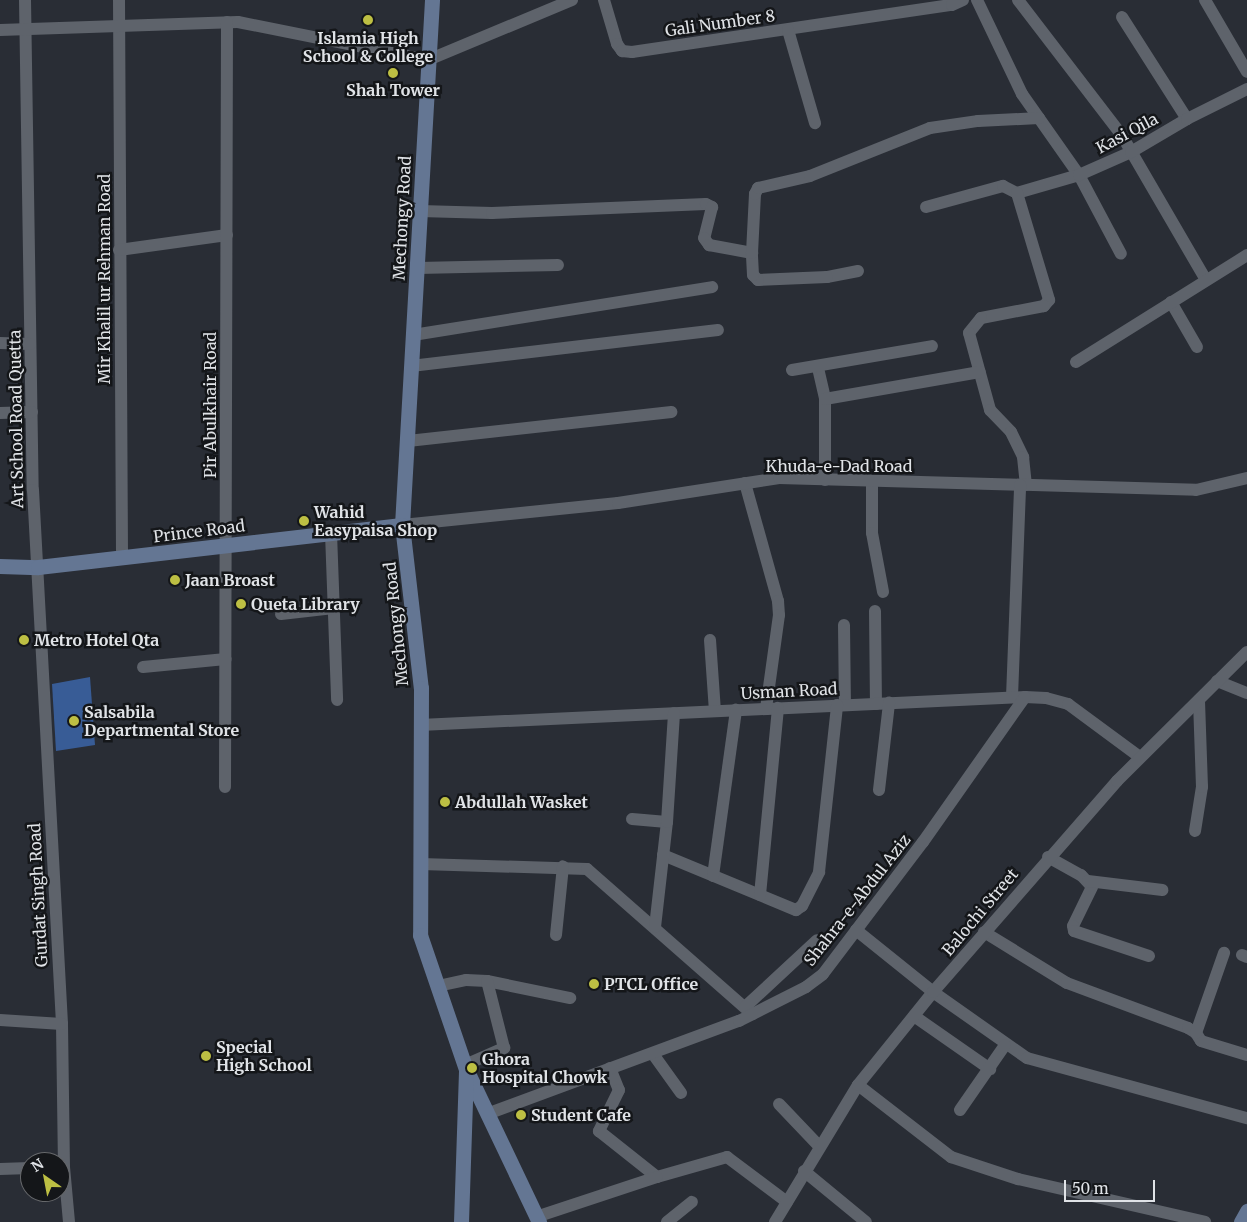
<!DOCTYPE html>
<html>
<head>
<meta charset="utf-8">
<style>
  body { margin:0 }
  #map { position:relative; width:1247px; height:1222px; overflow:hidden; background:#292d35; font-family:Merriweather,serif }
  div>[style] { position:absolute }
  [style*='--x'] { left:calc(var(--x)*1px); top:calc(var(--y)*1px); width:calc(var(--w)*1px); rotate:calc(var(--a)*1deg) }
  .building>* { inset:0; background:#385c96 }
  .street>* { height:12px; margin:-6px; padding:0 6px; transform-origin:6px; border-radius:6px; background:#5e636b }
  .secondary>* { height:15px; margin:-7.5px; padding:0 7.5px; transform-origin:7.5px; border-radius:7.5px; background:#647693 }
  .dots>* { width:14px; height:14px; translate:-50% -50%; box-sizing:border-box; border:2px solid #141619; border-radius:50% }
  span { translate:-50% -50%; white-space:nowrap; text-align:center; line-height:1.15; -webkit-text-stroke:5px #141619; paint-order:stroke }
  .street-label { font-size:16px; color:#e0e3e7 }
  .poi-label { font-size:16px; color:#e0e3e7; font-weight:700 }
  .left { translate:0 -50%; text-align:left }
  .north { position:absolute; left:20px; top:1152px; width:50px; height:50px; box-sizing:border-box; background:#141619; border:1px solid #66686b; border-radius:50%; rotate:327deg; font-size:14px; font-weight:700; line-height:20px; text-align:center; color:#e0e3e7 }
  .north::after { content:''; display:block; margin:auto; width:18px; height:22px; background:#bdbf43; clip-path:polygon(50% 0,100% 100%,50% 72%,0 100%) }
  .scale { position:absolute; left:1064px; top:1180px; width:91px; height:22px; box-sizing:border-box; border:2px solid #e0e3e7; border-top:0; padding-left:6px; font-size:15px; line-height:18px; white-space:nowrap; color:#e0e3e7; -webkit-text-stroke:4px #141619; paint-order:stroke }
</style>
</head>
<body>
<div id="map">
  <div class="building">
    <i style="clip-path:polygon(90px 677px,95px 745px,56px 751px,52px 684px)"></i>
  </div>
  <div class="street">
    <i style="--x:25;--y:0;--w:490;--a:89.1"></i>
    <i style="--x:33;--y:490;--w:535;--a:86.89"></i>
    <i style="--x:62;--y:1024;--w:143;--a:89.2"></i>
    <i style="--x:64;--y:1167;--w:55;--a:84.8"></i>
    <i style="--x:119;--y:0;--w:557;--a:89.69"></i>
    <i style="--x:604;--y:0;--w:46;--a:73.5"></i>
    <i style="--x:617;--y:44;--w:9;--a:54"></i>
    <i style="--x:622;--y:51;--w:10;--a:6"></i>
    <i style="--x:632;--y:52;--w:323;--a:-8.4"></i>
    <i style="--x:952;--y:5;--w:12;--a:-24"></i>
    <i style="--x:977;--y:0;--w:104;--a:64.4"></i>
    <i style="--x:1022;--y:94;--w:99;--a:54.9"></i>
    <i style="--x:1079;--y:175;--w:89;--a:62"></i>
    <i style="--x:1018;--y:0;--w:169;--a:52.5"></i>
    <i style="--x:1121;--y:134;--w:169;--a:59.8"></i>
    <i style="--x:1205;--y:0;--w:83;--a:59.7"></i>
    <i style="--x:1122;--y:17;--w:121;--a:57.5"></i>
    <i style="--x:0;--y:30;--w:238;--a:-1.9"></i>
    <i style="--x:238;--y:22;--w:194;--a:11.3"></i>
    <i style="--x:428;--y:60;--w:156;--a:-22.6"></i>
    <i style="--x:788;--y:30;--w:97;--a:73.8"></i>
    <i style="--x:1017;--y:193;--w:65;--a:-16.2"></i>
    <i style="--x:1079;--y:175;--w:57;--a:-23.9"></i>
    <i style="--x:1131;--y:152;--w:65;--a:-30.5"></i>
    <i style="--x:1187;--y:119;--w:67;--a:-26.6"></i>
    <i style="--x:926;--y:207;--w:80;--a:-15.3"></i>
    <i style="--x:1003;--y:186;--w:16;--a:27"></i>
    <i style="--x:1017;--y:193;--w:112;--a:73.3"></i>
    <i style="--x:1049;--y:300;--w:8;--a:130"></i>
    <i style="--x:1044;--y:306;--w:64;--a:169.2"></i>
    <i style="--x:981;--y:318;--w:19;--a:129"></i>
    <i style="--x:969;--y:333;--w:80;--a:74.7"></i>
    <i style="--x:990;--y:410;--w:30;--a:46"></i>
    <i style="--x:1011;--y:432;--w:28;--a:64"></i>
    <i style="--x:1023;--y:457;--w:28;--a:84"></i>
    <i style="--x:420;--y:211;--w:72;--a:1.6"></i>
    <i style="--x:492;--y:213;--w:214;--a:-2.4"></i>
    <i style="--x:706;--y:204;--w:7;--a:27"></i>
    <i style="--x:712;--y:207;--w:32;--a:104"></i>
    <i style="--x:704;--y:238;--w:9;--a:54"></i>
    <i style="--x:709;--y:245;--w:44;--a:10.5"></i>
    <i style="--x:119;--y:250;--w:109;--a:-7.9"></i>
    <i style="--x:418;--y:268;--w:140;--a:-1.2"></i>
    <i style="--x:858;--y:271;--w:32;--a:169"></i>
    <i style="--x:827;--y:277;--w:69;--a:177.5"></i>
    <i style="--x:758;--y:280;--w:7;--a:-135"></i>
    <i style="--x:753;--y:275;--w:22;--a:-93"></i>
    <i style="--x:752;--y:253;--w:59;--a:-87.1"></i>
    <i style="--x:755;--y:194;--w:7;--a:-63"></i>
    <i style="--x:758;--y:188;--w:53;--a:-13"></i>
    <i style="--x:810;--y:176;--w:129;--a:-21.8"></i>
    <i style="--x:930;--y:128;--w:49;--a:-8.3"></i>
    <i style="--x:978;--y:121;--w:61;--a:-2.8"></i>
    <i style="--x:1171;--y:302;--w:52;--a:60"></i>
    <i style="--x:413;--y:335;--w:303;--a:-9.1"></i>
    <i style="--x:0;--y:343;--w:30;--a:2"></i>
    <i style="--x:1076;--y:362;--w:202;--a:-32"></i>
    <i style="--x:411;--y:366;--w:309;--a:-6.7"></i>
    <i style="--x:818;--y:368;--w:32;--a:77"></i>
    <i style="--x:825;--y:399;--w:81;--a:90"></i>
    <i style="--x:792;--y:370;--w:142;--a:-9.7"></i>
    <i style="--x:825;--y:399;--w:157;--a:-9.9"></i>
    <i style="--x:0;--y:413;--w:32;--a:-2"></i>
    <i style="--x:408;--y:441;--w:265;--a:-6.3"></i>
    <i style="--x:872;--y:482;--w:51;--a:90"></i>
    <i style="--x:872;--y:533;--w:60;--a:79.4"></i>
    <i style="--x:745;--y:483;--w:123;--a:74.4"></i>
    <i style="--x:778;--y:601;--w:14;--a:86"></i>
    <i style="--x:779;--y:615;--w:95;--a:97.9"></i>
    <i style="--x:402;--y:525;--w:217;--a:-5.8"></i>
    <i style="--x:618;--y:503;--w:163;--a:-8.8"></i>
    <i style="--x:779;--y:478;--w:417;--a:1.6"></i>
    <i style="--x:1196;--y:490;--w:52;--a:-13.2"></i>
    <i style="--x:331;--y:533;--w:167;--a:87.9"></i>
    <i style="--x:875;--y:611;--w:93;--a:89.4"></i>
    <i style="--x:281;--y:614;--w:53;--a:-6.5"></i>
    <i style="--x:844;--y:625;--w:80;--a:89.3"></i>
    <i style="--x:710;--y:640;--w:71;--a:86"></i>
    <i style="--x:143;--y:667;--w:83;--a:-5.5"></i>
    <i style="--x:1217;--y:681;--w:32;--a:22"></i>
    <i style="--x:1012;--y:697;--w:212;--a:-87.8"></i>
    <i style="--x:420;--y:725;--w:606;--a:-2.65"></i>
    <i style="--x:1025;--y:697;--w:21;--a:3"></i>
    <i style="--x:1046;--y:698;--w:23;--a:15"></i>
    <i style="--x:1068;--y:704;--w:89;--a:36.4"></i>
    <i style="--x:225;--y:787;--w:765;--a:-89.85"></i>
    <i style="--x:879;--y:790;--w:88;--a:-83.4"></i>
    <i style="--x:632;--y:819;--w:35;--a:5"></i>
    <i style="--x:1195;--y:831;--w:45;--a:-81"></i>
    <i style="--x:1202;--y:787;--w:87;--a:-92"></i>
    <i style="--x:663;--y:855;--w:144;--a:22.5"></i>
    <i style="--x:796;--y:910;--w:7;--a:-34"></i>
    <i style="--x:802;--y:906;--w:38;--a:-63"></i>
    <i style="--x:819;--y:872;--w:168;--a:-83.8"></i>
    <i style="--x:1048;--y:857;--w:38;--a:29"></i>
    <i style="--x:1081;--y:875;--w:16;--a:47"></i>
    <i style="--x:1092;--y:887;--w:43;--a:116"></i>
    <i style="--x:1073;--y:926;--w:5;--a:79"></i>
    <i style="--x:1074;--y:931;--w:79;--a:18.4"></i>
    <i style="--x:421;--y:864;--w:166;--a:1.7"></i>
    <i style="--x:587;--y:869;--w:220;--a:41.3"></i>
    <i style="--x:713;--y:876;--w:168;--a:-82.1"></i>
    <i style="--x:1088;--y:881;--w:75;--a:6.9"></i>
    <i style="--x:760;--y:895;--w:188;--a:-84.5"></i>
    <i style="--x:655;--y:927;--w:106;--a:-83.5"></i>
    <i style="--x:667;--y:822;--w:109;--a:-86.3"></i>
    <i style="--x:856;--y:930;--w:99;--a:38.8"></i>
    <i style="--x:933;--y:992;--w:115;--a:35.1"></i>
    <i style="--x:1027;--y:1058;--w:228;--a:15.3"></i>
    <i style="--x:984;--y:932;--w:97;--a:31.6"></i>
    <i style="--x:1067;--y:983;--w:129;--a:20.4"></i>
    <i style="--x:1188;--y:1028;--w:9;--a:32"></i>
    <i style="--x:1196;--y:1033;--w:9;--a:58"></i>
    <i style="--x:1201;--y:1041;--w:48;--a:16.9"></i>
    <i style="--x:556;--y:935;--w:69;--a:-84.2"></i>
    <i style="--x:1242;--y:955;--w:5;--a:22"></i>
    <i style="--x:438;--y:986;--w:29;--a:-12"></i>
    <i style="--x:466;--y:980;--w:21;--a:3"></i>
    <i style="--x:487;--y:981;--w:85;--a:11.6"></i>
    <i style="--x:745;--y:1007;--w:98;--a:-42.9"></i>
    <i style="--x:914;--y:1016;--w:93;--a:34.9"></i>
    <i style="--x:0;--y:1020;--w:62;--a:3.7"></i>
    <i style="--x:1196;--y:1033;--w:85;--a:-70.7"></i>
    <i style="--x:653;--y:1054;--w:48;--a:54.3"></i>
    <i style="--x:465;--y:1065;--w:43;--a:-23.6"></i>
    <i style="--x:504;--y:1048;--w:69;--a:-104.2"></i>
    <i style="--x:610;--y:1068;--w:24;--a:68"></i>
    <i style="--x:619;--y:1090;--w:46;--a:116"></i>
    <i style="--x:599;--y:1131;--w:74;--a:38.4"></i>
    <i style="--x:657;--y:1177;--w:73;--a:-15.9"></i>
    <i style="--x:727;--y:1157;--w:75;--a:36.9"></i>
    <i style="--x:858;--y:1085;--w:118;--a:37.7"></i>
    <i style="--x:951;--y:1157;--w:71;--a:18.2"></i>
    <i style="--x:1018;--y:1179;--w:192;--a:12.9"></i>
    <i style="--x:779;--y:1104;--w:58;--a:46.4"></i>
    <i style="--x:960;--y:1110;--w:79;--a:-55.3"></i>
    <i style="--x:487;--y:1114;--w:269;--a:-20.3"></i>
    <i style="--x:739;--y:1021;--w:75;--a:-26.9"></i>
    <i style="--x:806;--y:987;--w:21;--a:-37"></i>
    <i style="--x:823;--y:974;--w:166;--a:-52.9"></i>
    <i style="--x:923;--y:842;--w:177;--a:-54.9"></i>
    <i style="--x:0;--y:1169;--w:30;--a:-2"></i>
    <i style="--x:804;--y:1171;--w:80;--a:39.4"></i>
    <i style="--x:536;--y:1217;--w:127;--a:-18.3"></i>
    <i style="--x:667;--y:1222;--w:32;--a:-39"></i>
    <i style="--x:775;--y:1222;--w:160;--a:-58.8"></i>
    <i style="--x:858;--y:1085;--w:119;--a:-51.1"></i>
    <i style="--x:933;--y:992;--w:280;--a:-48.9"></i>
    <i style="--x:1117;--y:781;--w:183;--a:-44.8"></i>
  </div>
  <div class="secondary">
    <i style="--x:432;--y:0;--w:526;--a:93.27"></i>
    <i style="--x:402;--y:525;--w:164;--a:83.4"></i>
    <i style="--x:421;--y:688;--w:247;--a:90.2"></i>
    <i style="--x:420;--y:935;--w:142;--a:71.1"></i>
    <i style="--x:466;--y:1069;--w:170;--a:64.5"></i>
    <i style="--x:0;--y:566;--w:38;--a:2"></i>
    <i style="--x:38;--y:567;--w:366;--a:-6.6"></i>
    <i style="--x:461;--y:1222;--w:151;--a:-88.1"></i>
    <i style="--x:1241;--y:1222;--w:13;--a:-61"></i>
  </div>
  <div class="dots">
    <i style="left:368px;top:20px;background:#bdbf43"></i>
    <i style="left:393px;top:73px;background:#bdbf43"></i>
    <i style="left:304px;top:521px;background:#bdbf43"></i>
    <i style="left:175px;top:580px;background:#bdbf43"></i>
    <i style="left:241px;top:604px;background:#bdbf43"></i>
    <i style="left:24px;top:640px;background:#bdbf43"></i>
    <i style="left:74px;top:721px;background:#bdbf43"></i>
    <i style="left:445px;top:802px;background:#bdbf43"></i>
    <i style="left:594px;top:984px;background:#bdbf43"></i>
    <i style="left:206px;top:1056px;background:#bdbf43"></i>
    <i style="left:472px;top:1068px;background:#bdbf43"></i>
    <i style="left:521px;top:1115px;background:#bdbf43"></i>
  </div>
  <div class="street-label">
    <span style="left:720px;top:23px;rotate:-8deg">Gali Number 8</span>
    <span style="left:1127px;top:133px;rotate:-28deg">Kasi Qila</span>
    <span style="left:402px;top:218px;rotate:-87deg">Mechongy Road</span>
    <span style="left:104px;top:279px;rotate:-90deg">Mir Khalil ur Rehman Road</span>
    <span style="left:210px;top:405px;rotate:-90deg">Pir Abulkhair Road</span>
    <span style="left:16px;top:419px;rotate:-91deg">Art School Road Quetta</span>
    <span style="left:839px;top:466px">Khuda-e-Dad Road</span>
    <span style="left:199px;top:531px;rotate:-7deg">Prince Road</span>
    <span style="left:396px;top:624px;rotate:-96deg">Mechongy Road</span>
    <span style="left:789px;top:691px;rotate:-3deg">Usman Road</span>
    <span style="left:38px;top:895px;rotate:-93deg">Gurdat Singh Road</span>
    <span style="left:857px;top:900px;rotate:-52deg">Shahra-e-Abdul Aziz</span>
    <span style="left:980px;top:912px;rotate:-50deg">Balochi Street</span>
  </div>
  <div class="poi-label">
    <span style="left:368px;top:47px">Islamia High<br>School &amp; College</span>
    <span style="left:393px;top:90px">Shah Tower</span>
    <span class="left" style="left:314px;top:521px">Wahid<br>Easypaisa Shop</span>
    <span class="left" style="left:185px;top:580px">Jaan Broast</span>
    <span class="left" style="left:251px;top:604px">Queta Library</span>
    <span class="left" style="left:34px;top:640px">Metro Hotel Qta</span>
    <span class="left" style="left:84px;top:721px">Salsabila<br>Departmental Store</span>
    <span class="left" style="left:455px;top:802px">Abdullah Wasket</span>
    <span class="left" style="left:604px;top:984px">PTCL Office</span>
    <span class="left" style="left:216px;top:1056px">Special<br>High School</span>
    <span class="left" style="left:482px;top:1068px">Ghora<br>Hospital Chowk</span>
    <span class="left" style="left:531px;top:1115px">Student Cafe</span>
  </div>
  <div class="north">N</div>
  <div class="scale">50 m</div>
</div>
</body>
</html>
